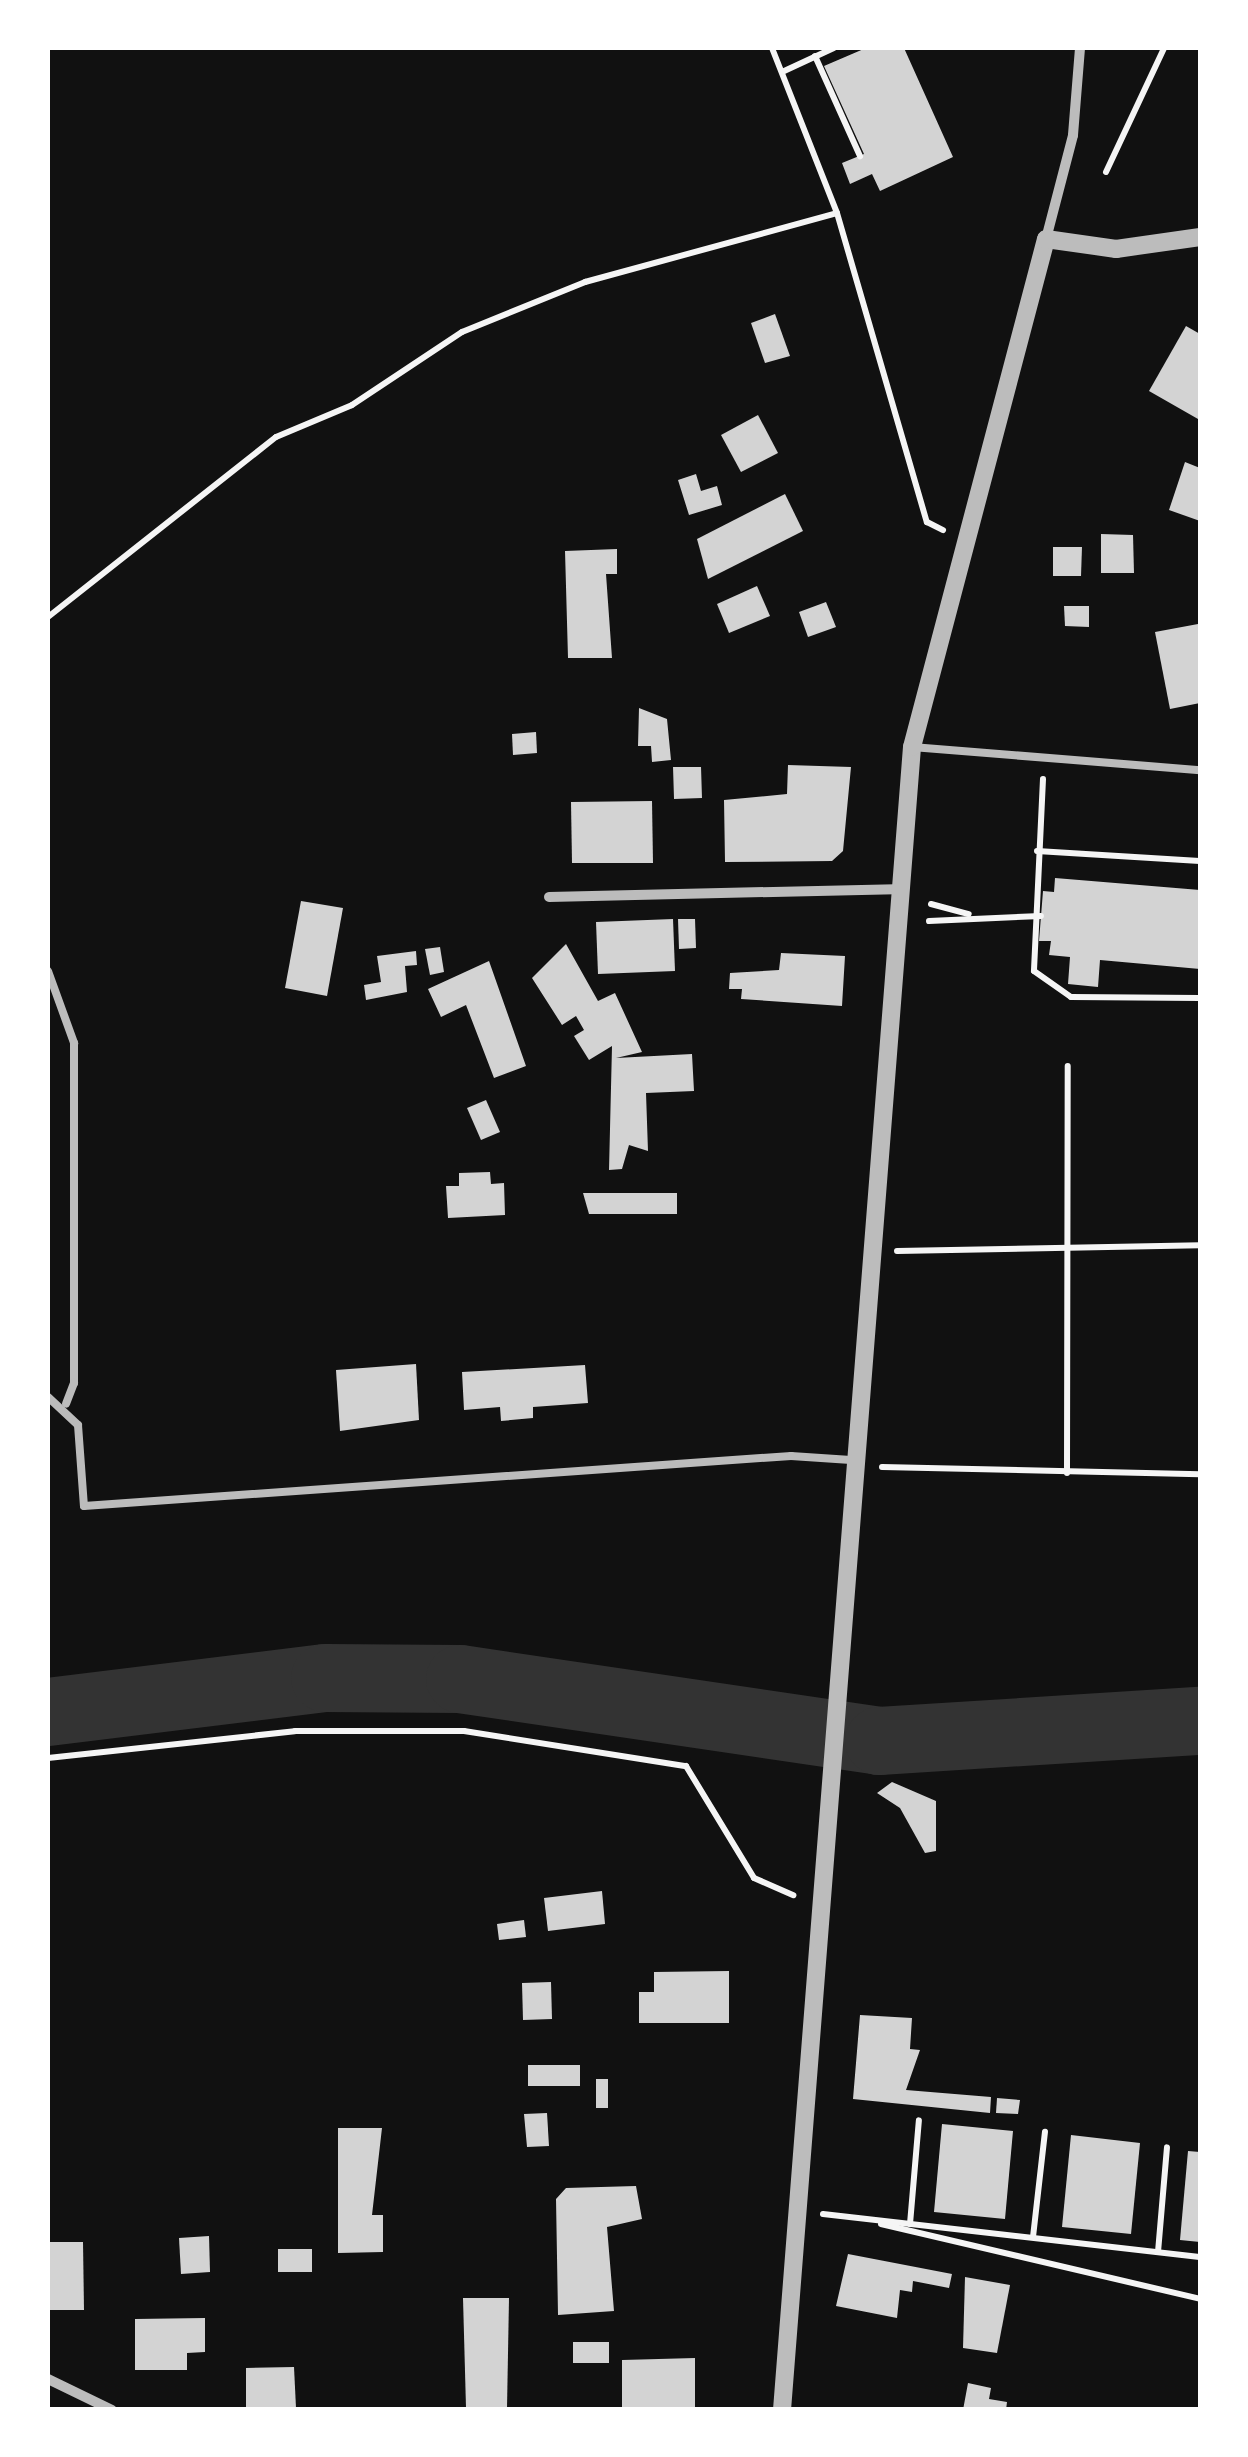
<!DOCTYPE html>
<html>
<head>
<meta charset="utf-8">
<style>
  body { margin:0 }
  #map { position:relative; width:1248px; height:2457px; overflow:hidden; background:#111; font-family:Literata,serif }
  div>[style] { position:absolute }
  [style*='--x'] { left:calc(var(--x)*1px); top:calc(var(--y)*1px); width:calc(var(--w)*1px); rotate:calc(var(--a)*1deg) }
  .river>* { height:68px; margin:-34px; padding:0 34px; transform-origin:34px; border-radius:34px; background:#333 }
  .building>* { inset:0; background:#d3d3d3 }
  .path>* { height:6px; margin:-3px; padding:0 3px; transform-origin:3px; border-radius:3px; background:#f5f5f5 }
  .service>* { height:8px; margin:-4px; padding:0 4px; transform-origin:4px; border-radius:4px; background:#bcbcbc }
  .minor>* { height:10px; margin:-5px; padding:0 5px; transform-origin:5px; border-radius:5px; background:#bcbcbc }
  .tertiary>* { height:18px; margin:-9px; padding:0 9px; transform-origin:9px; border-radius:9px; background:#bcbcbc }
  span { translate:-50% -50%; white-space:nowrap; text-align:center; line-height:1.15; -webkit-text-stroke:8px #fff; paint-order:stroke }
  .frame { position:absolute; inset:0; border:50px solid #fff; pointer-events:none }
</style>
</head>
<body>
<div id="map">
  <div class="river">
    <i style="--x:48;--y:1712;--w:279;--a:-7"></i>
    <i style="--x:325;--y:1678;--w:135;--a:0.4"></i>
    <i style="--x:460;--y:1679;--w:424;--a:8.4"></i>
    <i style="--x:879;--y:1741;--w:322;--a:-3.6"></i>
  </div>
  <div class="building">
    <i style="clip-path:polygon(866px 48px,904px 48px,953px 157px,880px 191px,872px 174px,850px 184px,842px 163px,864px 154px,824px 66px)"></i>
    <i style="clip-path:polygon(775px 314px,790px 356px,765px 363px,751px 323px)"></i>
    <i style="clip-path:polygon(1186px 326px,1200px 334px,1198px 419px,1149px 391px)"></i>
    <i style="clip-path:polygon(758px 415px,778px 453px,741px 472px,721px 435px)"></i>
    <i style="clip-path:polygon(1185px 462px,1200px 468px,1200px 521px,1169px 510px)"></i>
    <i style="clip-path:polygon(696px 474px,701px 491px,717px 486px,722px 505px,689px 515px,678px 480px)"></i>
    <i style="clip-path:polygon(785px 494px,803px 531px,708px 579px,697px 539px)"></i>
    <i style="clip-path:polygon(1101px 534px,1133px 535px,1134px 573px,1101px 573px)"></i>
    <i style="clip-path:polygon(1053px 547px,1082px 547px,1081px 576px,1053px 576px)"></i>
    <i style="clip-path:polygon(617px 549px,617px 574px,606px 574px,612px 658px,568px 658px,565px 551px)"></i>
    <i style="clip-path:polygon(757px 586px,770px 616px,729px 633px,717px 604px)"></i>
    <i style="clip-path:polygon(826px 602px,836px 627px,808px 637px,799px 612px)"></i>
    <i style="clip-path:polygon(1064px 606px,1089px 606px,1089px 627px,1065px 626px)"></i>
    <i style="clip-path:polygon(1198px 624px,1200px 703px,1170px 709px,1155px 632px)"></i>
    <i style="clip-path:polygon(639px 708px,667px 719px,671px 760px,652px 762px,651px 746px,638px 746px)"></i>
    <i style="clip-path:polygon(536px 732px,537px 753px,513px 755px,512px 734px)"></i>
    <i style="clip-path:polygon(788px 765px,851px 767px,843px 851px,832px 861px,725px 862px,724px 800px,787px 794px)"></i>
    <i style="clip-path:polygon(673px 767px,701px 767px,702px 798px,674px 799px)"></i>
    <i style="clip-path:polygon(652px 801px,653px 863px,572px 863px,571px 802px)"></i>
    <i style="clip-path:polygon(1055px 878px,1200px 890px,1200px 969px,1100px 960px,1098px 987px,1068px 984px,1070px 957px,1049px 955px,1051px 941px,1039px 941px,1043px 891px,1054px 892px)"></i>
    <i style="clip-path:polygon(301px 901px,343px 908px,327px 996px,285px 988px)"></i>
    <i style="clip-path:polygon(673px 919px,675px 971px,598px 974px,596px 922px)"></i>
    <i style="clip-path:polygon(678px 919px,695px 919px,696px 948px,679px 949px)"></i>
    <i style="clip-path:polygon(566px 944px,598px 1001px,615px 993px,642px 1052px,616px 1058px,692px 1054px,694px 1091px,646px 1093px,648px 1151px,629px 1145px,622px 1169px,609px 1170px,612px 1046px,589px 1060px,574px 1036px,584px 1030px,576px 1016px,562px 1025px,532px 978px)"></i>
    <i style="clip-path:polygon(440px 947px,444px 972px,430px 975px,425px 949px)"></i>
    <i style="clip-path:polygon(416px 951px,417px 965px,405px 966px,407px 992px,366px 1000px,364px 985px,381px 982px,377px 956px)"></i>
    <i style="clip-path:polygon(781px 953px,845px 956px,842px 1006px,741px 999px,742px 989px,729px 989px,730px 973px,779px 970px)"></i>
    <i style="clip-path:polygon(489px 961px,526px 1066px,494px 1078px,466px 1005px,441px 1017px,428px 989px)"></i>
    <i style="clip-path:polygon(486px 1100px,500px 1132px,481px 1140px,467px 1108px)"></i>
    <i style="clip-path:polygon(490px 1172px,491px 1184px,504px 1183px,505px 1215px,448px 1218px,446px 1186px,459px 1186px,459px 1173px)"></i>
    <i style="clip-path:polygon(583px 1193px,677px 1193px,677px 1214px,589px 1214px)"></i>
    <i style="clip-path:polygon(416px 1364px,419px 1420px,340px 1431px,336px 1370px)"></i>
    <i style="clip-path:polygon(585px 1365px,588px 1403px,533px 1407px,533px 1418px,501px 1421px,500px 1407px,464px 1410px,462px 1372px)"></i>
    <i style="clip-path:polygon(892px 1782px,936px 1801px,936px 1851px,925px 1853px,900px 1808px,877px 1793px)"></i>
    <i style="clip-path:polygon(602px 1891px,605px 1924px,548px 1931px,544px 1898px)"></i>
    <i style="clip-path:polygon(524px 1920px,526px 1937px,499px 1940px,497px 1924px)"></i>
    <i style="clip-path:polygon(729px 1971px,729px 2023px,639px 2023px,639px 1992px,654px 1992px,654px 1972px)"></i>
    <i style="clip-path:polygon(551px 1982px,552px 2019px,523px 2020px,522px 1983px)"></i>
    <i style="clip-path:polygon(860px 2015px,912px 2018px,910px 2049px,920px 2050px,906px 2090px,991px 2097px,990px 2113px,853px 2099px)"></i>
    <i style="clip-path:polygon(528px 2065px,580px 2065px,580px 2086px,528px 2086px)"></i>
    <i style="clip-path:polygon(596px 2079px,608px 2079px,608px 2108px,596px 2108px)"></i>
    <i style="clip-path:polygon(997px 2098px,1020px 2100px,1018px 2114px,996px 2113px)"></i>
    <i style="clip-path:polygon(547px 2113px,549px 2146px,527px 2147px,524px 2114px)"></i>
    <i style="clip-path:polygon(942px 2124px,1013px 2131px,1005px 2219px,934px 2212px)"></i>
    <i style="clip-path:polygon(338px 2128px,382px 2128px,372px 2215px,383px 2215px,383px 2252px,338px 2253px)"></i>
    <i style="clip-path:polygon(1071px 2135px,1140px 2143px,1131px 2234px,1062px 2227px)"></i>
    <i style="clip-path:polygon(1188px 2151px,1200px 2152px,1200px 2242px,1180px 2240px)"></i>
    <i style="clip-path:polygon(636px 2186px,642px 2219px,607px 2227px,614px 2311px,558px 2315px,556px 2199px,566px 2188px)"></i>
    <i style="clip-path:polygon(209px 2236px,210px 2272px,181px 2274px,179px 2238px)"></i>
    <i style="clip-path:polygon(48px 2242px,83px 2242px,84px 2310px,48px 2310px)"></i>
    <i style="clip-path:polygon(278px 2249px,312px 2249px,312px 2272px,278px 2272px)"></i>
    <i style="clip-path:polygon(848px 2254px,952px 2274px,949px 2288px,913px 2281px,912px 2292px,900px 2290px,897px 2318px,836px 2306px)"></i>
    <i style="clip-path:polygon(965px 2277px,1010px 2285px,997px 2353px,963px 2348px)"></i>
    <i style="clip-path:polygon(463px 2298px,509px 2298px,507px 2408px,466px 2408px)"></i>
    <i style="clip-path:polygon(205px 2318px,205px 2352px,187px 2353px,187px 2370px,135px 2370px,135px 2319px)"></i>
    <i style="clip-path:polygon(573px 2342px,609px 2342px,609px 2363px,573px 2363px)"></i>
    <i style="clip-path:polygon(695px 2358px,695px 2407px,622px 2408px,622px 2360px)"></i>
    <i style="clip-path:polygon(294px 2367px,296px 2408px,246px 2410px,246px 2368px)"></i>
    <i style="clip-path:polygon(968px 2383px,991px 2388px,989px 2399px,1007px 2402px,1006px 2410px,963px 2410px)"></i>
  </div>
  <div class="path">
    <i style="--x:772;--y:48;--w:177;--a:68.5"></i>
    <i style="--x:837;--y:213;--w:322;--a:73.8"></i>
    <i style="--x:927;--y:522;--w:18;--a:27"></i>
    <i style="--x:815;--y:56;--w:110;--a:65.8"></i>
    <i style="--x:782;--y:72;--w:57;--a:-24.8"></i>
    <i style="--x:1106;--y:172;--w:137;--a:-64.9"></i>
    <i style="--x:48;--y:617;--w:290;--a:-38.3"></i>
    <i style="--x:276;--y:437;--w:82;--a:-22.8"></i>
    <i style="--x:352;--y:405;--w:132;--a:-33.6"></i>
    <i style="--x:462;--y:332;--w:133;--a:-22.1"></i>
    <i style="--x:585;--y:282;--w:261;--a:-15.3"></i>
    <i style="--x:1043;--y:779;--w:192;--a:92.7"></i>
    <i style="--x:1034;--y:971;--w:45;--a:35.1"></i>
    <i style="--x:1071;--y:997;--w:129;--a:0.4"></i>
    <i style="--x:1037;--y:851;--w:163;--a:3.5"></i>
    <i style="--x:931;--y:904;--w:39;--a:15"></i>
    <i style="--x:929;--y:921;--w:112;--a:-2.6"></i>
    <i style="--x:897;--y:1251;--w:303;--a:-1.1"></i>
    <i style="--x:882;--y:1467;--w:318;--a:1.3"></i>
    <i style="--x:1067;--y:1473;--w:407;--a:-89.9"></i>
    <i style="--x:48;--y:1758;--w:248;--a:-6.2"></i>
    <i style="--x:295;--y:1731;--w:169;--a:0"></i>
    <i style="--x:464;--y:1731;--w:225;--a:9"></i>
    <i style="--x:686;--y:1766;--w:131;--a:58.7"></i>
    <i style="--x:754;--y:1878;--w:43;--a:23.6"></i>
    <i style="--x:823;--y:2214;--w:379;--a:6.5"></i>
    <i style="--x:881;--y:2224;--w:328;--a:13.2"></i>
    <i style="--x:910;--y:2224;--w:104;--a:-85.1"></i>
    <i style="--x:1033;--y:2237;--w:106;--a:-83.5"></i>
    <i style="--x:1158;--y:2252;--w:105;--a:-85.1"></i>
  </div>
  <div class="service">
    <i style="--x:912;--y:747;--w:289;--a:4.6"></i>
    <i style="--x:48;--y:971;--w:77;--a:70.1"></i>
    <i style="--x:74;--y:1043;--w:340;--a:90"></i>
    <i style="--x:74;--y:1383;--w:22;--a:111"></i>
    <i style="--x:48;--y:1397;--w:41;--a:43"></i>
    <i style="--x:78;--y:1425;--w:81;--a:85.8"></i>
    <i style="--x:84;--y:1506;--w:709;--a:-4.05"></i>
    <i style="--x:791;--y:1456;--w:60;--a:3.8"></i>
  </div>
  <div class="minor">
    <i style="--x:1046;--y:239;--w:107;--a:-75.4"></i>
    <i style="--x:1073;--y:135;--w:87;--a:-85.4"></i>
    <i style="--x:549;--y:897;--w:346;--a:-1.3"></i>
    <i style="--x:48;--y:2379;--w:71;--a:25.8"></i>
  </div>
  <div class="tertiary">
    <i style="--x:782;--y:2410;--w:1668;--a:-85.53"></i>
    <i style="--x:912;--y:747;--w:525;--a:-75.22"></i>
    <i style="--x:1046;--y:239;--w:71;--a:8.1"></i>
    <i style="--x:1116;--y:249;--w:85;--a:-8.1"></i>
  </div>
  <div class="frame"></div>
</div>
</body>
</html>
